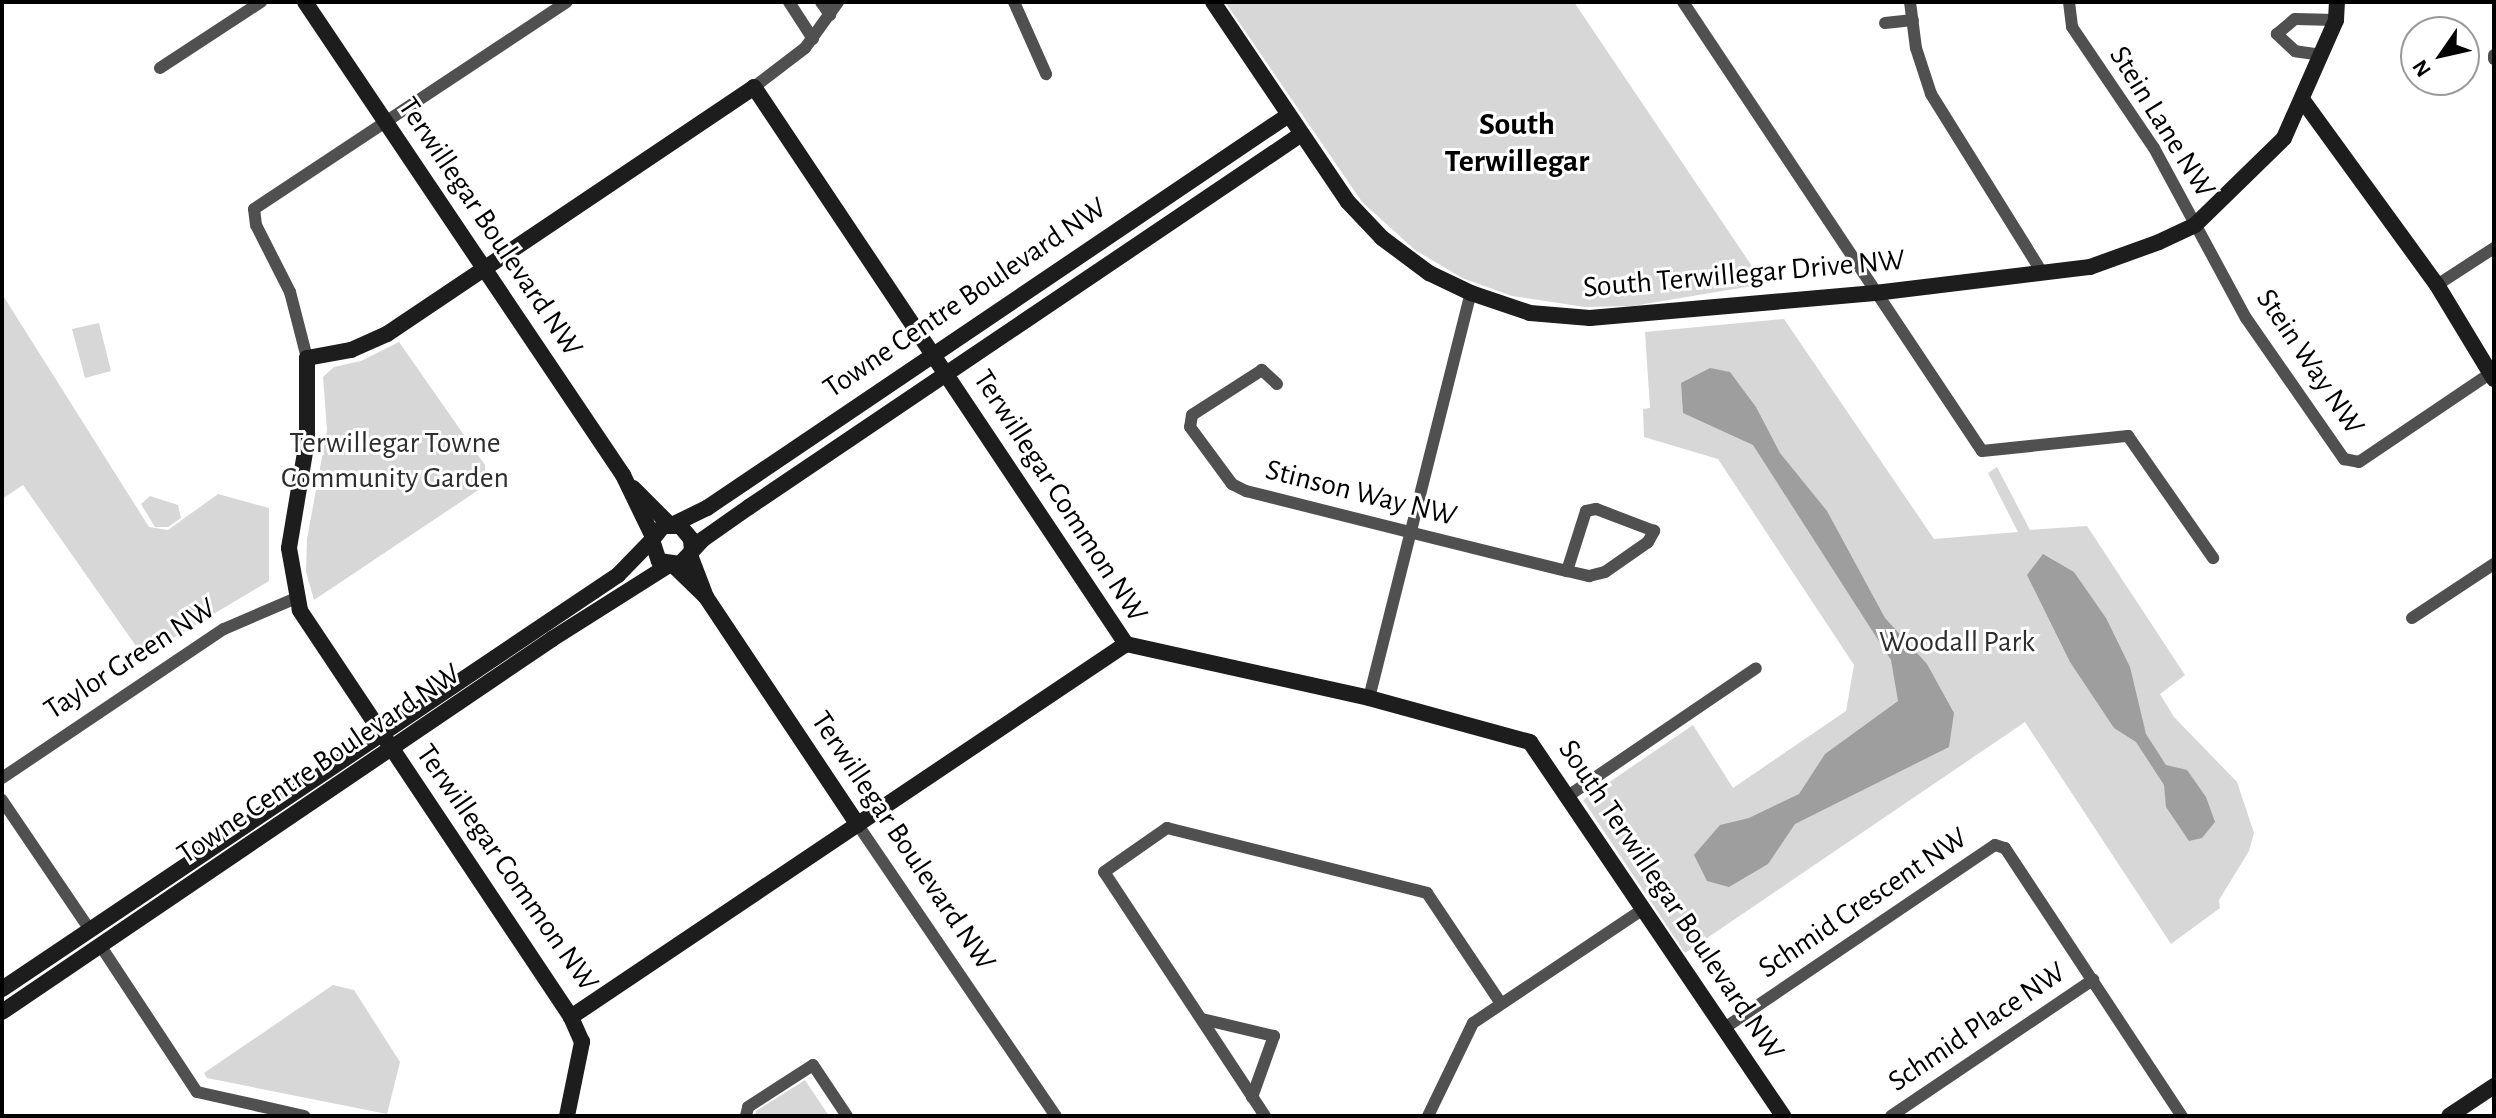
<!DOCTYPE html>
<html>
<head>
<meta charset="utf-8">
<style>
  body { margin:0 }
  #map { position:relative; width:2496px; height:1118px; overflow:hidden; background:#fff; font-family:"Alegreya Sans",sans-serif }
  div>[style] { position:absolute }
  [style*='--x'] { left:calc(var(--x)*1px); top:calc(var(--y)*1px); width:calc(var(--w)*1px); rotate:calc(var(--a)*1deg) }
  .green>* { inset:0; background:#d7d7d7 }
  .water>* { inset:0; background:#9e9e9e }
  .street>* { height:12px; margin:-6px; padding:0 6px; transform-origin:6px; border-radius:6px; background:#505050 }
  .secondary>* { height:16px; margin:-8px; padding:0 8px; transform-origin:8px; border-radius:8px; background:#1d1d1d }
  span { translate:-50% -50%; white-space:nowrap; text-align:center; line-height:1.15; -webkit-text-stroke:6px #fff; paint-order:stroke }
  .street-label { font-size:30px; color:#000 }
  .park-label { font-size:30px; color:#2e2e2e }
  .neighbourhood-label { font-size:32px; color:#000; font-weight:700 }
  .frame { position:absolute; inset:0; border:4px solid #000; pointer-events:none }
  .north { position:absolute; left:2400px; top:16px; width:80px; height:80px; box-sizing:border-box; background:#fff; border:2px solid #999; border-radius:50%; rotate:236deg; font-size:22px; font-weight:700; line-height:32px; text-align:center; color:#000 }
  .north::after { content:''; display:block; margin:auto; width:28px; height:36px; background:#000; clip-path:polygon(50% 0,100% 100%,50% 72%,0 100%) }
</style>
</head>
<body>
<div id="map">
  <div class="green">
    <i style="clip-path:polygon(1225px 2px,1574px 2px,1764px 284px,1633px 306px,1585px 307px,1512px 296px,1462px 278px,1415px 250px,1362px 202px)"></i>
    <i style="clip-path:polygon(2px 294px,149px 527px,168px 530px,218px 494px,269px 508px,269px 581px,143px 656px,23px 485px,2px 499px)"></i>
    <i style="clip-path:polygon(1784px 319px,1934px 539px,2018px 532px,1988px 473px,1997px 467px,2030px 530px,2087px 526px,2185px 675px,2160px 694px,2174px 717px,2237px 782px,2254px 833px,2249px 851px,2219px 900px,2220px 908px,2171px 944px,2025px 722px,1685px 953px,1583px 800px,1693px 725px,1733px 788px,1846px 711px,1854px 665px,1718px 459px,1644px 437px,1643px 409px,1650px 408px,1645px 332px)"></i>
    <i style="clip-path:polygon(99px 323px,111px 371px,85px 378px,72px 329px)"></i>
    <i style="clip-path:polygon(399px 342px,485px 465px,486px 485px,314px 600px,306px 572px,307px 539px,327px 430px,323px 377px,334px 367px,361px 361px)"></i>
    <i style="clip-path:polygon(150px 496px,178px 505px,181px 518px,168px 527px,155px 527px,141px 504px)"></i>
    <i style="clip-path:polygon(333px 985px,354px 990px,400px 1062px,387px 1114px,207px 1078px,204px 1073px)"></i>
    <i style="clip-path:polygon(805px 1080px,829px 1116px,755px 1116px,756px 1111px)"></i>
  </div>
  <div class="water">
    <i style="clip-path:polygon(1710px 368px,1730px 372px,1756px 407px,1780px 453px,1827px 511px,1885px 618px,1927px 664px,1954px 713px,1949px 747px,1795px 824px,1768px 864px,1729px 887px,1707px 881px,1694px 855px,1720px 825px,1749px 818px,1799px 794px,1825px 754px,1898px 701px,1891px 660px,1753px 445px,1683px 413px,1681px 383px)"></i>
    <i style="clip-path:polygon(2043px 554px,2074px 572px,2106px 618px,2130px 667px,2146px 734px,2166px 765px,2187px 770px,2206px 797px,2215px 822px,2202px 838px,2189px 841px,2166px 807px,2164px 785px,2136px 742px,2114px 728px,2070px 662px,2027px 575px)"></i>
  </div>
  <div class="street">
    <i style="--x:789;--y:2;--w:44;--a:57"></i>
    <i style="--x:821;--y:2;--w:16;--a:55"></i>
    <i style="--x:1014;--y:2;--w:79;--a:66"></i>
    <i style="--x:1683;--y:2;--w:539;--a:56.34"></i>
    <i style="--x:1982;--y:451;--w:147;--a:-5.9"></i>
    <i style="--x:2128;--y:436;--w:149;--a:55.1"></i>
    <i style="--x:1910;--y:2;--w:46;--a:82.6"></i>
    <i style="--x:1916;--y:48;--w:48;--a:71.9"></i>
    <i style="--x:1931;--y:94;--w:208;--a:58.1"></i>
    <i style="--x:2069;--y:2;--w:25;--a:83"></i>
    <i style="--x:2072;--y:27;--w:146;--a:55.9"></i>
    <i style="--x:2154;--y:148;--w:193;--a:61.6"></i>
    <i style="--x:2246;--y:318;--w:172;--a:55.2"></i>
    <i style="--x:2344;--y:459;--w:15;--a:11"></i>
    <i style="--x:2359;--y:462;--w:159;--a:-34"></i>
    <i style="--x:1885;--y:23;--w:28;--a:-6"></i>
    <i style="--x:2322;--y:55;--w:27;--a:-172"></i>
    <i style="--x:2295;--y:51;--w:25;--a:-137"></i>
    <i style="--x:2277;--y:34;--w:23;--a:-40"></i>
    <i style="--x:2295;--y:19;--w:41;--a:1.4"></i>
    <i style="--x:2494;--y:55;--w:4;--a:90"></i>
    <i style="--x:160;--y:68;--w:121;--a:-33.2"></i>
    <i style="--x:754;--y:87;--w:64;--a:-37.4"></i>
    <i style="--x:805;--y:48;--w:57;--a:-54.3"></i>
    <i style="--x:2437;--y:285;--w:68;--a:-33"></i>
    <i style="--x:307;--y:358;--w:68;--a:-104.4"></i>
    <i style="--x:290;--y:292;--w:75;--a:-116.9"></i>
    <i style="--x:256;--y:225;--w:16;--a:-97"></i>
    <i style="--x:254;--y:209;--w:375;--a:-33.5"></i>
    <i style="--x:1277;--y:384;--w:21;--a:-137"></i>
    <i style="--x:1262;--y:370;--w:83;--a:147.3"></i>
    <i style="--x:1192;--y:415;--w:12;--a:99"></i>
    <i style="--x:1190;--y:427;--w:71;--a:53.6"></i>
    <i style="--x:1232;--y:484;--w:16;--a:27"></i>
    <i style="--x:1246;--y:491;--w:168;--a:14.1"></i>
    <i style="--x:1409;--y:532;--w:163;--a:13.9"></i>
    <i style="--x:1567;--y:571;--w:23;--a:13"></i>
    <i style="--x:1589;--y:576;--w:16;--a:-14"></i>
    <i style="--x:1605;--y:572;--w:52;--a:-34.9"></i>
    <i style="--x:1648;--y:542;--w:13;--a:-61"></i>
    <i style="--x:1654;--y:531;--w:62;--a:-159.2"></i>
    <i style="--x:1596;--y:509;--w:10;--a:169"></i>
    <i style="--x:1586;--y:511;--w:63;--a:107.6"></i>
    <i style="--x:2412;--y:618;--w:98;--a:-33.4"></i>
    <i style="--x:1369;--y:698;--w:418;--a:-75.9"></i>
    <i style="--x:2;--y:778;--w:267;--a:-33.9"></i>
    <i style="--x:224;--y:629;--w:78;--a:-23.3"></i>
    <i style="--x:1568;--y:796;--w:227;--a:-34.2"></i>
    <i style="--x:2;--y:800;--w:157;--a:55.9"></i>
    <i style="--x:858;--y:825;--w:352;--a:55.8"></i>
    <i style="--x:100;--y:945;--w:176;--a:56.6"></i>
    <i style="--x:197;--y:1092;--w:110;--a:12.6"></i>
    <i style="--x:1202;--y:1019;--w:74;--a:13.3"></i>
    <i style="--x:1274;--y:1036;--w:65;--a:109.8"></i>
    <i style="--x:1723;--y:1029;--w:328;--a:-34.1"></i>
    <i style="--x:1995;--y:845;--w:10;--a:17"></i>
    <i style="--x:2005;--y:848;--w:321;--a:56.6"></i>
    <i style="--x:746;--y:1116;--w:9;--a:-77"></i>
    <i style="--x:748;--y:1107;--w:77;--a:-32.9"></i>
    <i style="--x:813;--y:1065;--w:61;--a:56.3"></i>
    <i style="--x:1265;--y:1116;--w:292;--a:-123.4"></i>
    <i style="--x:1104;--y:872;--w:77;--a:-34.9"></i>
    <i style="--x:1167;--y:828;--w:268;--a:14"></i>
    <i style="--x:1427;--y:893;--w:131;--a:56.2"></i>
    <i style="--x:1428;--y:1116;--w:103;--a:-64.2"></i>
    <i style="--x:1473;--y:1023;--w:205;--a:-33.8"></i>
    <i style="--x:1891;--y:1116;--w:244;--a:-34"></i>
  </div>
  <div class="secondary">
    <i style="--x:305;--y:2;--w:570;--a:56.09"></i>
    <i style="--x:623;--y:475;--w:69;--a:64.2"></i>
    <i style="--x:1213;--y:2;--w:241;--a:56"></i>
    <i style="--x:1348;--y:202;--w:50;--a:46.6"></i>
    <i style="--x:1382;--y:238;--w:59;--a:36.7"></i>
    <i style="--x:1429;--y:273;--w:47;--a:25.5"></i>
    <i style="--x:1471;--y:293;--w:62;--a:18.7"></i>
    <i style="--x:1530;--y:313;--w:60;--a:4.8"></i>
    <i style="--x:1590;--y:318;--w:286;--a:-5"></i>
    <i style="--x:1875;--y:293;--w:217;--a:-6.9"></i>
    <i style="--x:2090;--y:267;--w:73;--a:-19.9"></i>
    <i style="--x:2159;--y:242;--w:40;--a:-25"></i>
    <i style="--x:2195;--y:225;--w:124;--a:-44.3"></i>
    <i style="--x:2284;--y:138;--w:129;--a:-66.2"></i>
    <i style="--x:2336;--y:20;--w:18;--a:-87"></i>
    <i style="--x:754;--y:87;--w:670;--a:56.26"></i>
    <i style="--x:1126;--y:644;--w:669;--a:146.1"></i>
    <i style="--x:571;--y:1017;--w:489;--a:-123.7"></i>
    <i style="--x:300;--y:610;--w:63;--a:-100.1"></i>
    <i style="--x:289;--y:548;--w:109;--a:-80.5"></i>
    <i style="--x:307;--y:441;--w:83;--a:-90"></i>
    <i style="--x:307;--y:358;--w:45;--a:-10.3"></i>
    <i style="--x:351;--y:350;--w:39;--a:-24"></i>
    <i style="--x:387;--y:334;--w:442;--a:-33.9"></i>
    <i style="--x:2304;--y:102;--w:226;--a:54"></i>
    <i style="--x:2437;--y:285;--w:110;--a:58.8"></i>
    <i style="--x:633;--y:488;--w:52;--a:45"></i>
    <i style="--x:674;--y:524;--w:37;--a:-26"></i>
    <i style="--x:707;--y:508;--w:700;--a:-34.05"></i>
    <i style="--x:692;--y:551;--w:12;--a:-95"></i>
    <i style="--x:691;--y:539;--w:17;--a:-130"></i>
    <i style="--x:680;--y:526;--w:17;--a:180"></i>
    <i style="--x:663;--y:526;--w:18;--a:128"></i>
    <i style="--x:652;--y:540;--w:22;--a:72"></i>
    <i style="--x:659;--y:561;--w:21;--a:8"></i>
    <i style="--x:680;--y:564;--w:33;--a:-47"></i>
    <i style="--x:702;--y:540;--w:57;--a:-35.1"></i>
    <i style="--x:749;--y:507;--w:665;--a:-34.02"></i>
    <i style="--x:690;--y:555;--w:45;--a:69.1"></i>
    <i style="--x:673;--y:565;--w:46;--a:44.1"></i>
    <i style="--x:706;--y:597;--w:274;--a:56.3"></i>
    <i style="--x:1126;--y:644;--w:249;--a:12.5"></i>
    <i style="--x:1369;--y:698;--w:167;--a:15.3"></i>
    <i style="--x:1530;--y:742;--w:452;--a:55.9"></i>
    <i style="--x:2;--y:989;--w:742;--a:-33.9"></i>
    <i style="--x:618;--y:575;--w:49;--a:-45.8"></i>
    <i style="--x:2;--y:1012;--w:665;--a:-34.14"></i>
    <i style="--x:552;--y:639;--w:138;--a:-32.3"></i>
    <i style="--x:567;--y:1116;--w:76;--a:-78.5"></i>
    <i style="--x:582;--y:1042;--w:27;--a:-114"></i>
    <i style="--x:2449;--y:1116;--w:54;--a:-33.7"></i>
  </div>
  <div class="street-label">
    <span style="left:2162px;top:122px;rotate:58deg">Stein Lane NW</span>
    <span style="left:490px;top:227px;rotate:56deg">Terwillegar Boulevard NW</span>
    <span style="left:1744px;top:274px;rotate:-5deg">South Terwillegar Drive NW</span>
    <span style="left:965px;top:298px;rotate:-34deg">Towne Centre Boulevard NW</span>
    <span style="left:2310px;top:362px;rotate:56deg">Stein Way NW</span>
    <span style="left:1361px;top:493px;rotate:14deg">Stinson Way NW</span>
    <span style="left:1060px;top:496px;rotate:57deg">Terwillegar Common NW</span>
    <span style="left:130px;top:659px;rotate:-33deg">Taylor Green NW</span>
    <span style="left:319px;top:764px;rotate:-34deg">Towne Centre Boulevard NW</span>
    <span style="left:903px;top:841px;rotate:56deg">Terwillegar Boulevard NW</span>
    <span style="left:507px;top:868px;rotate:55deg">Terwillegar Common NW</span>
    <span style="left:1671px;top:900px;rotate:56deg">South Terwillegar Boulevard NW</span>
    <span style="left:1863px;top:903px;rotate:-34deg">Schmid Crescent NW</span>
    <span style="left:1977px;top:1027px;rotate:-34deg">Schmid Place NW</span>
  </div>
  <div class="park-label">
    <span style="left:395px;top:460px">Terwillegar Towne<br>Community Garden</span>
    <span style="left:1957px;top:642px">Woodall Park</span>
  </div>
  <div class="neighbourhood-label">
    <span style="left:1517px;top:143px">South<br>Terwillegar</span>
  </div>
  <div class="frame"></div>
  <div class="north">N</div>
</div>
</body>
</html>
